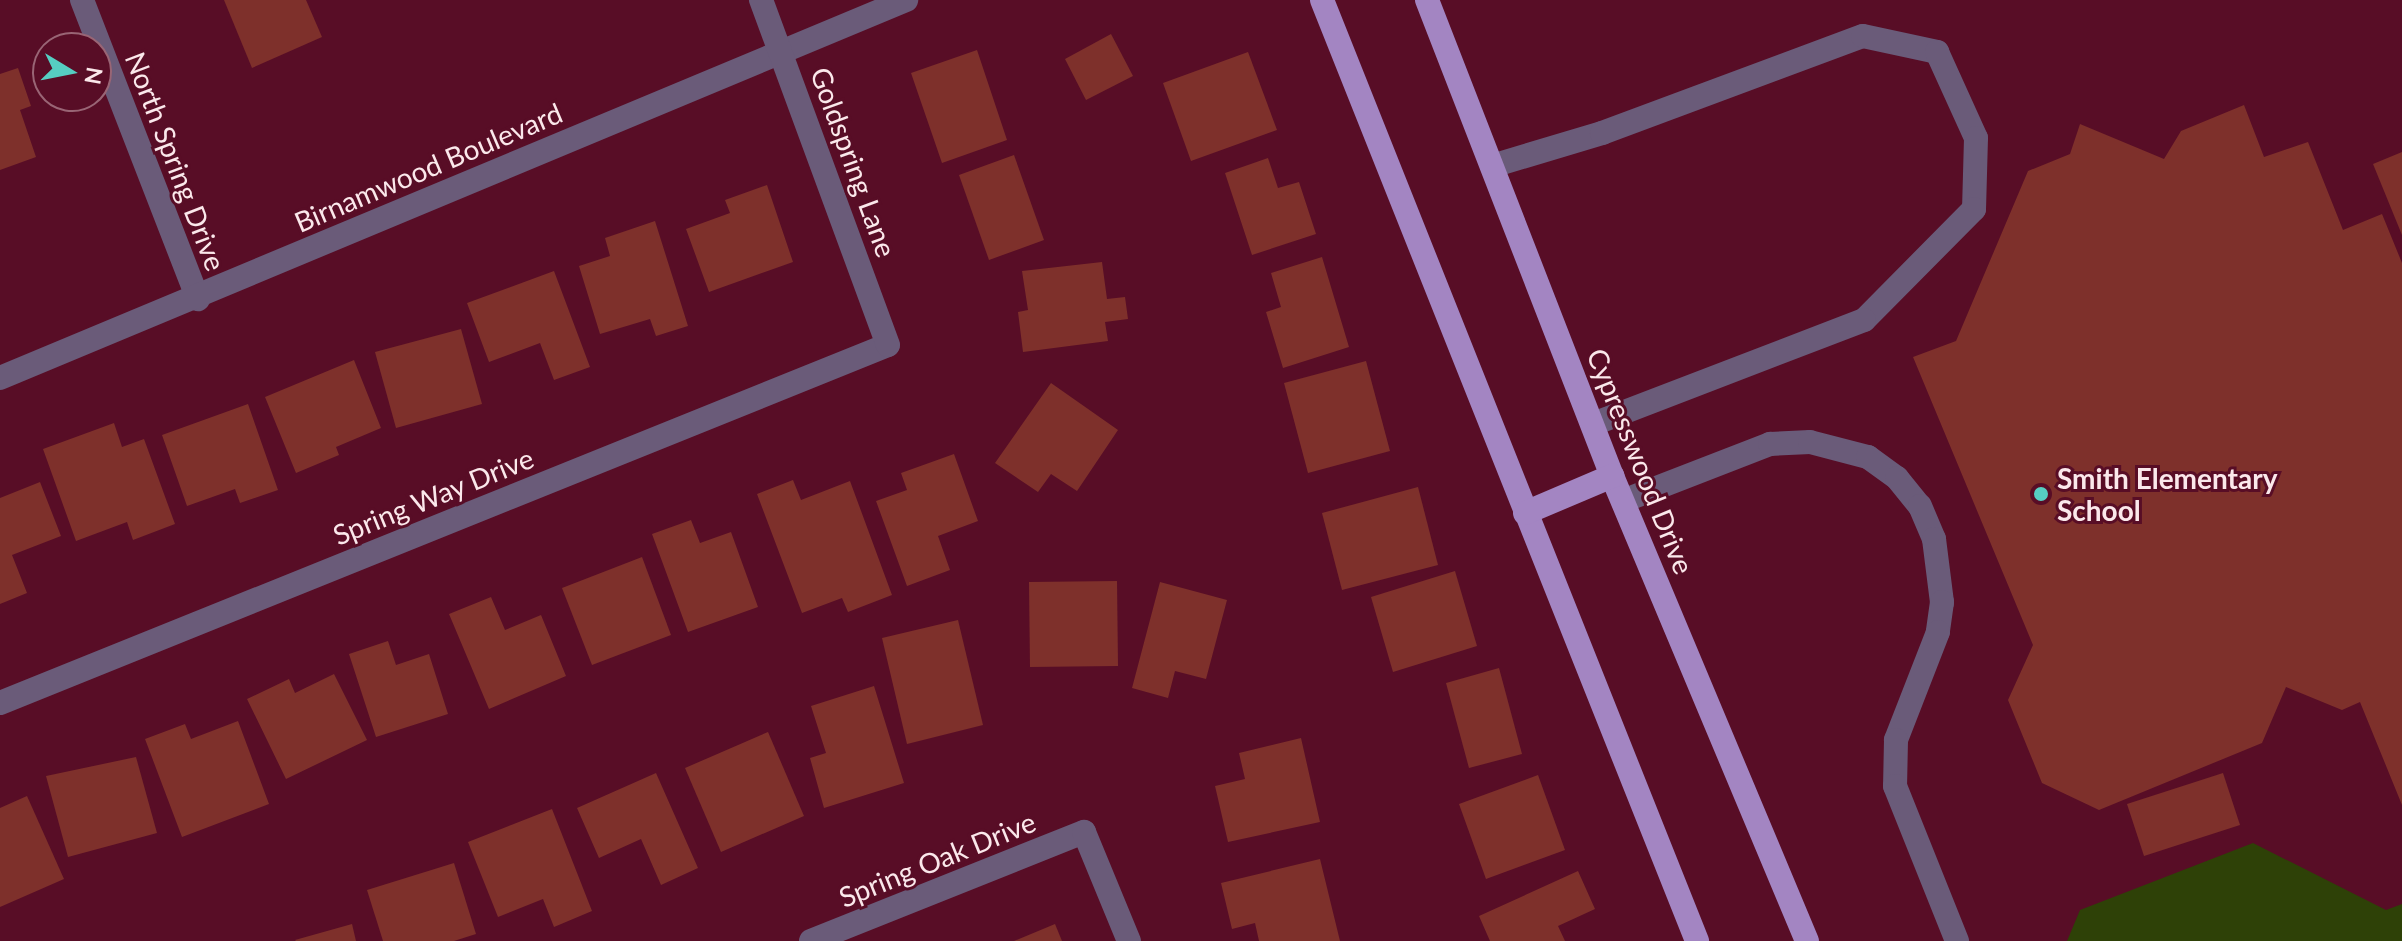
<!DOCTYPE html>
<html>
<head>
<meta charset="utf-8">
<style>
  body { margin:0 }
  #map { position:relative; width:2402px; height:941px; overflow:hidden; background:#580d26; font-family:Lato,sans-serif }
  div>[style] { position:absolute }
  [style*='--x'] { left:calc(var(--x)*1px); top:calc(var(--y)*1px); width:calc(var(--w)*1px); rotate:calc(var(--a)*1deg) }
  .green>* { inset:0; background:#2e4107 }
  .building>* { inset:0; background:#7e302b }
  .minor>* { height:24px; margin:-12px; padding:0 12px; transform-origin:12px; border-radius:12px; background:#6a5b79 }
  .major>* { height:24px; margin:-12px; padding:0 12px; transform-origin:12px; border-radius:12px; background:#a385c2 }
  .dots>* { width:22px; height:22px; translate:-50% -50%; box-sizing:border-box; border:4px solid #580d26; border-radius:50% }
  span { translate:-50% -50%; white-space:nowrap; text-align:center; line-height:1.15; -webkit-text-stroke:6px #580d26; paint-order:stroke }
  .street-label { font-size:28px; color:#fbe8eb }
  .poi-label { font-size:28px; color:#fbe8eb; font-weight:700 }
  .left { translate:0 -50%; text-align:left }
  .north { position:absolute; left:32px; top:32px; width:80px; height:80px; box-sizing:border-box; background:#580d26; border:2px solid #996575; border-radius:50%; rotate:100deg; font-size:22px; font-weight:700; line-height:32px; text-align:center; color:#fbe8eb }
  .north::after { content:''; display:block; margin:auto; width:28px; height:36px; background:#56cec2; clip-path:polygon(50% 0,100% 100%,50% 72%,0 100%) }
</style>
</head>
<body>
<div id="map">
  <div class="green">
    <i style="clip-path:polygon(2253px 843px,2386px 910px,2402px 904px,2402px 941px,2067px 941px,2080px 910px)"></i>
  </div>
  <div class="building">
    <i style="clip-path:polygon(224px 0,306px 0,322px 37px,252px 68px)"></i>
    <i style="clip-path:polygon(1111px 34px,1133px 76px,1086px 100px,1065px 59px)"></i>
    <i style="clip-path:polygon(977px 50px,1007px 140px,942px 163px,911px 73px)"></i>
    <i style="clip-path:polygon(1248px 52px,1277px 130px,1191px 161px,1163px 83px)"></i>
    <i style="clip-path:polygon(18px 68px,31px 106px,20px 110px,36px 157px,0 170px,0 74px)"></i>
    <i style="clip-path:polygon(2244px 105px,2264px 157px,2308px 142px,2343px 230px,2382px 214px,2402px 263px,2402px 805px,2360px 702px,2342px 710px,2286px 687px,2262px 743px,2099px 810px,2042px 783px,2008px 700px,2033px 645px,1913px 357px,1956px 341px,2028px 171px,2070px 154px,2080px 124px,2164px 159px,2181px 131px)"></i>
    <i style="clip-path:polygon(2402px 152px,2402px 235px,2373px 164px)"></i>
    <i style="clip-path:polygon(1014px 155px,1044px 240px,989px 260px,959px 175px)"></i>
    <i style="clip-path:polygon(1268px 158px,1278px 188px,1299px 182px,1316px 234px,1252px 255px,1225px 173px)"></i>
    <i style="clip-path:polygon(767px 185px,793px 262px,709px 292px,686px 229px,730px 213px,725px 200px)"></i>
    <i style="clip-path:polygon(655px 221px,688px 326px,656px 336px,650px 319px,600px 334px,579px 266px,610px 256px,605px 238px)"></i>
    <i style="clip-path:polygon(1322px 257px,1349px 347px,1283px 368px,1266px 312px,1281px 307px,1271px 273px)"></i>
    <i style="clip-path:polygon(1102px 262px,1107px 299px,1125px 297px,1128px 319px,1105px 322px,1108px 341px,1023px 352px,1018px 312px,1028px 310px,1022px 271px)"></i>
    <i style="clip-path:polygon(554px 271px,590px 367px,554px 380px,540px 343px,489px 362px,467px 303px)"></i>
    <i style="clip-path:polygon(461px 329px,482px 404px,396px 428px,375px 352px)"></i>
    <i style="clip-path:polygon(354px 360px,381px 428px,336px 447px,339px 455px,296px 473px,265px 397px)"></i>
    <i style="clip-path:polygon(1366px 361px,1390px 451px,1308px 473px,1284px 383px)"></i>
    <i style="clip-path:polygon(1051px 383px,1118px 430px,1077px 491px,1051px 474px,1038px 492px,995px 463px)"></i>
    <i style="clip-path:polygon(248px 404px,278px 490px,240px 503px,235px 489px,187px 506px,162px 435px)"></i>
    <i style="clip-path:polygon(114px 423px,122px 447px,144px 439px,175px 524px,133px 540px,127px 522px,76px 541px,43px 449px)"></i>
    <i style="clip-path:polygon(954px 454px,978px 521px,938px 536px,950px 570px,907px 586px,876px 501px,907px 490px,901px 473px)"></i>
    <i style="clip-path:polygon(793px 480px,801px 500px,850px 481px,892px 595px,848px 612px,842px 598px,802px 613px,757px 494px)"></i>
    <i style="clip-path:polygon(40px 482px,61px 536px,12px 555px,27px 593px,0 604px,0 498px)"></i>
    <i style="clip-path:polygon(1418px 487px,1438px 565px,1342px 590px,1322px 513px)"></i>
    <i style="clip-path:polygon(691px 520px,700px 543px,731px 532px,758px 607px,688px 632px,652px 534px)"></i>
    <i style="clip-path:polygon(642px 557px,671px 635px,592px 665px,562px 588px)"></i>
    <i style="clip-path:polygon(1455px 571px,1477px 646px,1393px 672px,1371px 597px)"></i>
    <i style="clip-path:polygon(1117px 581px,1118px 666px,1030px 667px,1029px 582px)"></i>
    <i style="clip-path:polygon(1160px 582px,1227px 600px,1206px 679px,1175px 671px,1168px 698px,1132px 688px)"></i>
    <i style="clip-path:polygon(491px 597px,505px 630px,541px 615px,566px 676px,489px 709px,449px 614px)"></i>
    <i style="clip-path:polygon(958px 620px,983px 725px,907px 744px,882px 638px)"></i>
    <i style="clip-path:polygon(388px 641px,396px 665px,429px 654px,448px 714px,376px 737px,349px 654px)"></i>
    <i style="clip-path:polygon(1499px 668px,1522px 754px,1469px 768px,1446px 683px)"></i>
    <i style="clip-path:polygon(334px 674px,367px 740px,286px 779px,247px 699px,289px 679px,295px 693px)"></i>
    <i style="clip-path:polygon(874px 686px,904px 783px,824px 808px,810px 758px,826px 753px,811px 706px)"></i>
    <i style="clip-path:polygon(238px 721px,269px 804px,182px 837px,145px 739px,185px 724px,191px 739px)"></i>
    <i style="clip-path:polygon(768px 732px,804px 816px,721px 852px,685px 768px)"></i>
    <i style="clip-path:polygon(1301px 738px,1320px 822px,1228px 842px,1215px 786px,1245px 779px,1239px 753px)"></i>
    <i style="clip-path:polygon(136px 757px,157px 833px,68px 857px,46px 776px)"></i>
    <i style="clip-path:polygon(656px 773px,698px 868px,661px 885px,641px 839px,599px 858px,577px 808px)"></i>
    <i style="clip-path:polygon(2223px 773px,2240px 825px,2144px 856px,2127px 804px)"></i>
    <i style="clip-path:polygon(1538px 775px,1565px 850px,1486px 879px,1459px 804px)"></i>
    <i style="clip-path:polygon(27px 796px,64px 879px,0 907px,0 808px)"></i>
    <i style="clip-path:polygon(552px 809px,592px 911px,554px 927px,543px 899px,498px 917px,468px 842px)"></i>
    <i style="clip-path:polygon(1320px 859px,1340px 941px,1259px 941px,1255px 923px,1232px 929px,1221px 883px)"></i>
    <i style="clip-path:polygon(454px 863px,476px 934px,454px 941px,383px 941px,367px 890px)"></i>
    <i style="clip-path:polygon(1578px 871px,1595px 909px,1558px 926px,1565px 941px,1490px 941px,1479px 916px)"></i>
    <i style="clip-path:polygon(352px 924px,356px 941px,296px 941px,295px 940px)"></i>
    <i style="clip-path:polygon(1055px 924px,1062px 941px,1014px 941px)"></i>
  </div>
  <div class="minor">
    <i style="--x:82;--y:0;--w:321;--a:68.8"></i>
    <i style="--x:1492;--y:166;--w:115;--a:-16.7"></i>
    <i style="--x:1602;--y:133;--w:278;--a:-20.4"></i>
    <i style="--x:1863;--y:36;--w:76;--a:12.2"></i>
    <i style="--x:1937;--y:52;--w:94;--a:65.6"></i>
    <i style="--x:1976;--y:138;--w:71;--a:91.6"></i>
    <i style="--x:1974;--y:209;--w:156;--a:134.7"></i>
    <i style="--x:1864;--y:320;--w:290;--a:159"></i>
    <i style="--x:0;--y:378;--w:982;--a:-22.65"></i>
    <i style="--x:1623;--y:501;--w:158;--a:-21.2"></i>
    <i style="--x:1770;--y:444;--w:40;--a:-2.9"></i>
    <i style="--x:1810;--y:442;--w:60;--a:14.5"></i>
    <i style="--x:1868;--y:457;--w:36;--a:36"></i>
    <i style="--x:1897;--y:478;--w:36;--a:51"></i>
    <i style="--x:1920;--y:506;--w:36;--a:67"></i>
    <i style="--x:1934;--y:539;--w:64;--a:82.8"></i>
    <i style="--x:1942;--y:602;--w:30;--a:98"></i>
    <i style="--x:1938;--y:632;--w:116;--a:111.3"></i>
    <i style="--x:1896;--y:740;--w:46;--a:91.2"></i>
    <i style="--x:1895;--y:786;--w:167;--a:68.2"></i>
    <i style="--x:0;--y:703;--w:957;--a:-21.96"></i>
    <i style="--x:888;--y:345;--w:368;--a:-110.2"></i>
    <i style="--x:811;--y:941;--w:294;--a:-21.8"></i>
    <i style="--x:1084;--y:832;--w:118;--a:67.6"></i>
  </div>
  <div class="major">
    <i style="--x:1322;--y:0;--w:1013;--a:68.27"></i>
    <i style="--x:1427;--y:0;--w:511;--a:68.76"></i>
    <i style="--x:1612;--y:476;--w:504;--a:67.25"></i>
    <i style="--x:1525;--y:513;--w:95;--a:-23"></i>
  </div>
  <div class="dots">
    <i style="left:2041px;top:494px;background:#56cec2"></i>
  </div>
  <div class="street-label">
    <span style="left:176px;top:161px;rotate:69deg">North Spring Drive</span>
    <span style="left:854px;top:162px;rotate:70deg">Goldspring Lane</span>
    <span style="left:428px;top:167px;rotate:-23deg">Birnamwood Boulevard</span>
    <span style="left:1641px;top:461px;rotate:68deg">Cypresswood Drive</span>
    <span style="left:433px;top:496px;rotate:-22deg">Spring Way Drive</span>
    <span style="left:937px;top:859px;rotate:-22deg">Spring Oak Drive</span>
  </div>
  <div class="poi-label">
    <span class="left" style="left:2057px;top:494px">Smith Elementary<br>School</span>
  </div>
  <div class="north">N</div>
</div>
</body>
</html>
